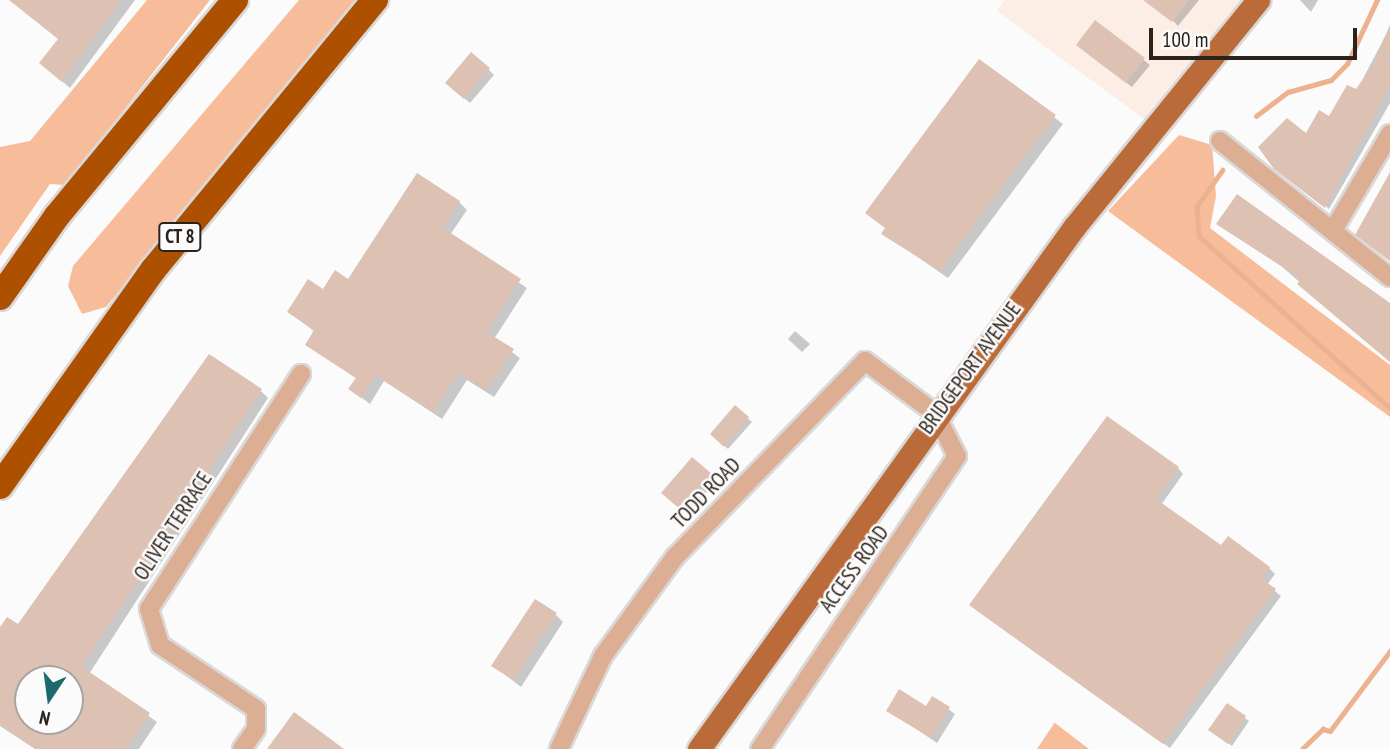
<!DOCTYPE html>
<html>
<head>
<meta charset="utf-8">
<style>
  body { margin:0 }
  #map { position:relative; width:1390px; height:749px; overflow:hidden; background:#fbfbfb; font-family:"PT Sans Narrow",sans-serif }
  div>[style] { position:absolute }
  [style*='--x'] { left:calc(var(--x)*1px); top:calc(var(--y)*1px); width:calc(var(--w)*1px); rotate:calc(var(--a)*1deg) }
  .built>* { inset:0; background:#fceee5 }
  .forest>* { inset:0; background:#f7bd9b }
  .shadow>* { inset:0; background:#0003 }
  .stream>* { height:4.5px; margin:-2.25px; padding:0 2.25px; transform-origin:2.25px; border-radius:2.25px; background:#ecb290 }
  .building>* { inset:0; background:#ddc1b2 }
  .roads { filter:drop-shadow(2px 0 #dad8d7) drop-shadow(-2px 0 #dad8d7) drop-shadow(0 2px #dad8d7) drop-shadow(0 -2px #dad8d7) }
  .minor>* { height:18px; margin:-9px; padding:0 9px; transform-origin:9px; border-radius:9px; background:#dcaf95 }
  .major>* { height:23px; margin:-11.5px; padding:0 11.5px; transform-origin:11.5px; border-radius:11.5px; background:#bb6b39 }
  .highway>* { height:26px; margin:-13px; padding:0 13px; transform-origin:13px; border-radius:13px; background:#ad5100 }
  span { translate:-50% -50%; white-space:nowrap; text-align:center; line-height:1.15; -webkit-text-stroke:5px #fbfbfb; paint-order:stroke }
  .shield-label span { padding:2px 5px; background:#fbfbfb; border:2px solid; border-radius:5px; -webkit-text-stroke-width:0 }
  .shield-label { font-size:19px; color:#2c221c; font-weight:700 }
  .street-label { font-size:21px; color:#2c221c }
  .north { position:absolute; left:14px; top:665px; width:70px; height:70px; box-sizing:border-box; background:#fbfbfb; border:2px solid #a8a4a2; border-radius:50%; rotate:193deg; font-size:19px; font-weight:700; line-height:28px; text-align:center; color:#2c221c }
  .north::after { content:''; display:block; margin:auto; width:24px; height:32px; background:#1d696e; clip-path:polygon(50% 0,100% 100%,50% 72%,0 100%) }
  .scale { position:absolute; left:1149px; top:28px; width:208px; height:32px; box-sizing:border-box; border:4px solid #2c221c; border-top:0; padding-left:9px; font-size:21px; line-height:24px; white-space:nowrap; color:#2c221c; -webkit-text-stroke:5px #fbfbfb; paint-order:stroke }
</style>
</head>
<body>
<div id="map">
  <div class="built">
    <i style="clip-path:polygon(1005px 0,1240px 0,1144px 119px,997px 11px)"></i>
  </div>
  <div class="forest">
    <i style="clip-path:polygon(147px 0,210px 0,65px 185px,50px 184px,0 256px,0 147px,30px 141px)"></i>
    <i style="clip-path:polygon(299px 0,355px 0,106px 307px,82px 314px,68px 286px,73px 266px)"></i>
    <i style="clip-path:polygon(1179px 135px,1212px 145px,1216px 196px,1210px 228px,1390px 365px,1390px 417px,1108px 211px)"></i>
    <i style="clip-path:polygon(1055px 722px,1055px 723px,1089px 749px,1037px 749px)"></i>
  </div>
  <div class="shadow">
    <i style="clip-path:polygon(16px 0,135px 0,70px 88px,49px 70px,60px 40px)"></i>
    <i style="clip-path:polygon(1154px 0,1199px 0,1178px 26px)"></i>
    <i style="clip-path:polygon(1300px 0,1318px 0,1311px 12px)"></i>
    <i style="clip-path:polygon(1095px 22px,1150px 65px,1132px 87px,1084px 51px)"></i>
    <i style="clip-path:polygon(1390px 27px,1390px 103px,1329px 209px,1260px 147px,1307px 135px,1330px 119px,1356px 92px)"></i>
    <i style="clip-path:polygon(979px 61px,1063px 124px,948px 278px,883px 233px)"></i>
    <i style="clip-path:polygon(488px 69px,494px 75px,470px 103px,453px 89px)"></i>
    <i style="clip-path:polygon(459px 202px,467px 210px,450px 235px,527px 288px,494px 339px,520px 358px,494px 397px,467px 380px,442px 419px,384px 381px,370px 404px,350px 389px,357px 379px,307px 344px,315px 332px,289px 312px,348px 281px)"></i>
    <i style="clip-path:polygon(1218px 224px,1390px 308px,1390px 362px,1279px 264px)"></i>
    <i style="clip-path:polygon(795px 331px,810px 344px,802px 352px,788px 339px)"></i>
    <i style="clip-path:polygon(evenodd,261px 391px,268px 398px,89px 674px,157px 722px,139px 749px,35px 749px,0 726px,0 630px,18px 627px,261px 391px,28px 679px,70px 679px,70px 721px,28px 721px,28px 679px)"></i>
    <i style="clip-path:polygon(736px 408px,752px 422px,728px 449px,712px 434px)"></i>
    <i style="clip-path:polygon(692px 460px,716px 481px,688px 514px,669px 498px)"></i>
    <i style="clip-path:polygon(1178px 468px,1183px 474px,1161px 505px,1222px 548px,1228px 538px,1269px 568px,1275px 574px,1267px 585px,1281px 596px,1170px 748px,976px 610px)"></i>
    <i style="clip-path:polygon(556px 615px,563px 622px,521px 687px,494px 666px)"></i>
    <i style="clip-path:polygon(933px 698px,955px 714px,937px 743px,888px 710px,927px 708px)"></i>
    <i style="clip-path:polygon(1227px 705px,1249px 721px,1232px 746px,1214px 733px)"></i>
  </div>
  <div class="stream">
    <i style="--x:1256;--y:116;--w:40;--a:-37"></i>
    <i style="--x:1288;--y:92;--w:45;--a:-15.6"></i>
    <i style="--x:1331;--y:80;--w:23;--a:-45"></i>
    <i style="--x:1347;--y:64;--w:71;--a:-64.9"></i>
    <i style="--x:1223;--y:170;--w:45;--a:125.1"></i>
    <i style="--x:1197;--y:207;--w:29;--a:86"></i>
    <i style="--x:1199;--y:236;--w:257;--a:42"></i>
    <i style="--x:1302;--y:749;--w:29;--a:-44"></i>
    <i style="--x:1323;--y:729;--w:7;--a:16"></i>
    <i style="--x:1330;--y:731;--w:100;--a:-53.1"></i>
  </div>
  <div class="building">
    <i style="clip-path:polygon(9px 0,121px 0,62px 82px,39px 63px,58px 39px)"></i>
    <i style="clip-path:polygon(1143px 0,1189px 0,1172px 22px)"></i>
    <i style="clip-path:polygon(1095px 20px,1145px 58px,1126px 83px,1076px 45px)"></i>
    <i style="clip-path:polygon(1390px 25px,1390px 86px,1325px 208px,1274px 169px,1258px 147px,1287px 118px,1306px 133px,1319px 110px,1329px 116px,1347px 85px,1356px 89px,1372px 66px)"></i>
    <i style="clip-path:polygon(471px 52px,490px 68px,464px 99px,445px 83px)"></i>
    <i style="clip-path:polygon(979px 59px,1056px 115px,940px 271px,881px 234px,885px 228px,865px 213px)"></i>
    <i style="clip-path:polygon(1390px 172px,1390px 261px,1355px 235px)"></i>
    <i style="clip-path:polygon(417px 173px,460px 201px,443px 228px,521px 279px,486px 332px,514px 349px,486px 391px,459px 373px,433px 412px,376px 375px,361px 398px,348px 389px,356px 378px,305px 345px,314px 330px,287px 312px,308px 279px,323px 289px,335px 270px,348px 279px)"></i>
    <i style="clip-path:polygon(1237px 194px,1390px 303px,1390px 362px,1297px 284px,1301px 279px,1216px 224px)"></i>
    <i style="clip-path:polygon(evenodd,209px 354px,262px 389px,82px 667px,150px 713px,126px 749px,36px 749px,0 725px,0 627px,7px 617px,18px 624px,209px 354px,28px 679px,70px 679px,70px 721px,28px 721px,28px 679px)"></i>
    <i style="clip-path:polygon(735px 405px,749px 417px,724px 447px,710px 434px)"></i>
    <i style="clip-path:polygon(1107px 416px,1179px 467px,1156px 499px,1221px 545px,1228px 536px,1270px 567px,1262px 579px,1276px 589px,1163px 744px,969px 605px)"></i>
    <i style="clip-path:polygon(692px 457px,712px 474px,681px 510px,661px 493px)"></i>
    <i style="clip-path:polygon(535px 599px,557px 613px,513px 680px,491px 666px)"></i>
    <i style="clip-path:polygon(899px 689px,926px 706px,932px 696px,950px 707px,931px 738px,886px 711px)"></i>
    <i style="clip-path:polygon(1227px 703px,1246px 716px,1228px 744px,1208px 730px)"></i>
    <i style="clip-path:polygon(294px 712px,344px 749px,267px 749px)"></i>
  </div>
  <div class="roads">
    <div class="minor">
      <i style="--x:1220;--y:141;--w:218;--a:38.7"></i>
      <i style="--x:1335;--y:227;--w:108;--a:-59.4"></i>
      <i style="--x:242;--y:749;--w:24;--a:-55"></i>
      <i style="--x:256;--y:729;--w:20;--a:-90"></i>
      <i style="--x:256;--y:709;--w:115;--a:-146.3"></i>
      <i style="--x:160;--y:645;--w:38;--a:-107"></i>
      <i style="--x:149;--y:609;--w:280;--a:-57.1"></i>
      <i style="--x:559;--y:749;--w:103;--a:-64.7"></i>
      <i style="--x:603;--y:656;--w:122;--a:-54"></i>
      <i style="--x:675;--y:557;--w:273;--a:-45.9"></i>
      <i style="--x:865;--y:361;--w:87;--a:36.6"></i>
      <i style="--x:935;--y:413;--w:48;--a:62.9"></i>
      <i style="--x:957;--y:456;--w:353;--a:123.9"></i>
    </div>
    <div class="major">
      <i style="--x:699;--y:749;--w:644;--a:-54.29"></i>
      <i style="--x:1075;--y:226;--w:291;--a:-51"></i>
    </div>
    <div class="highway">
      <i style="--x:0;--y:297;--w:99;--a:-54.9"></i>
      <i style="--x:57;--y:216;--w:280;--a:-50.5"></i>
      <i style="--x:0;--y:486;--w:265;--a:-54.7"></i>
      <i style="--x:153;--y:270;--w:350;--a:-50.6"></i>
    </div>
  </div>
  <div class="shield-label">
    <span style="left:180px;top:237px">CT 8</span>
  </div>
  <div class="street-label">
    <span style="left:970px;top:368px;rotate:-54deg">BRIDGEPORT AVENUE</span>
    <span style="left:706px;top:493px;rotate:-46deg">TODD ROAD</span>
    <span style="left:173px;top:526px;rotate:-57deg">OLIVER TERRACE</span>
    <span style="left:854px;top:569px;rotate:-54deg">ACCESS ROAD</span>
  </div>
  <div class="north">N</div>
  <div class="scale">100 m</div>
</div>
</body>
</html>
